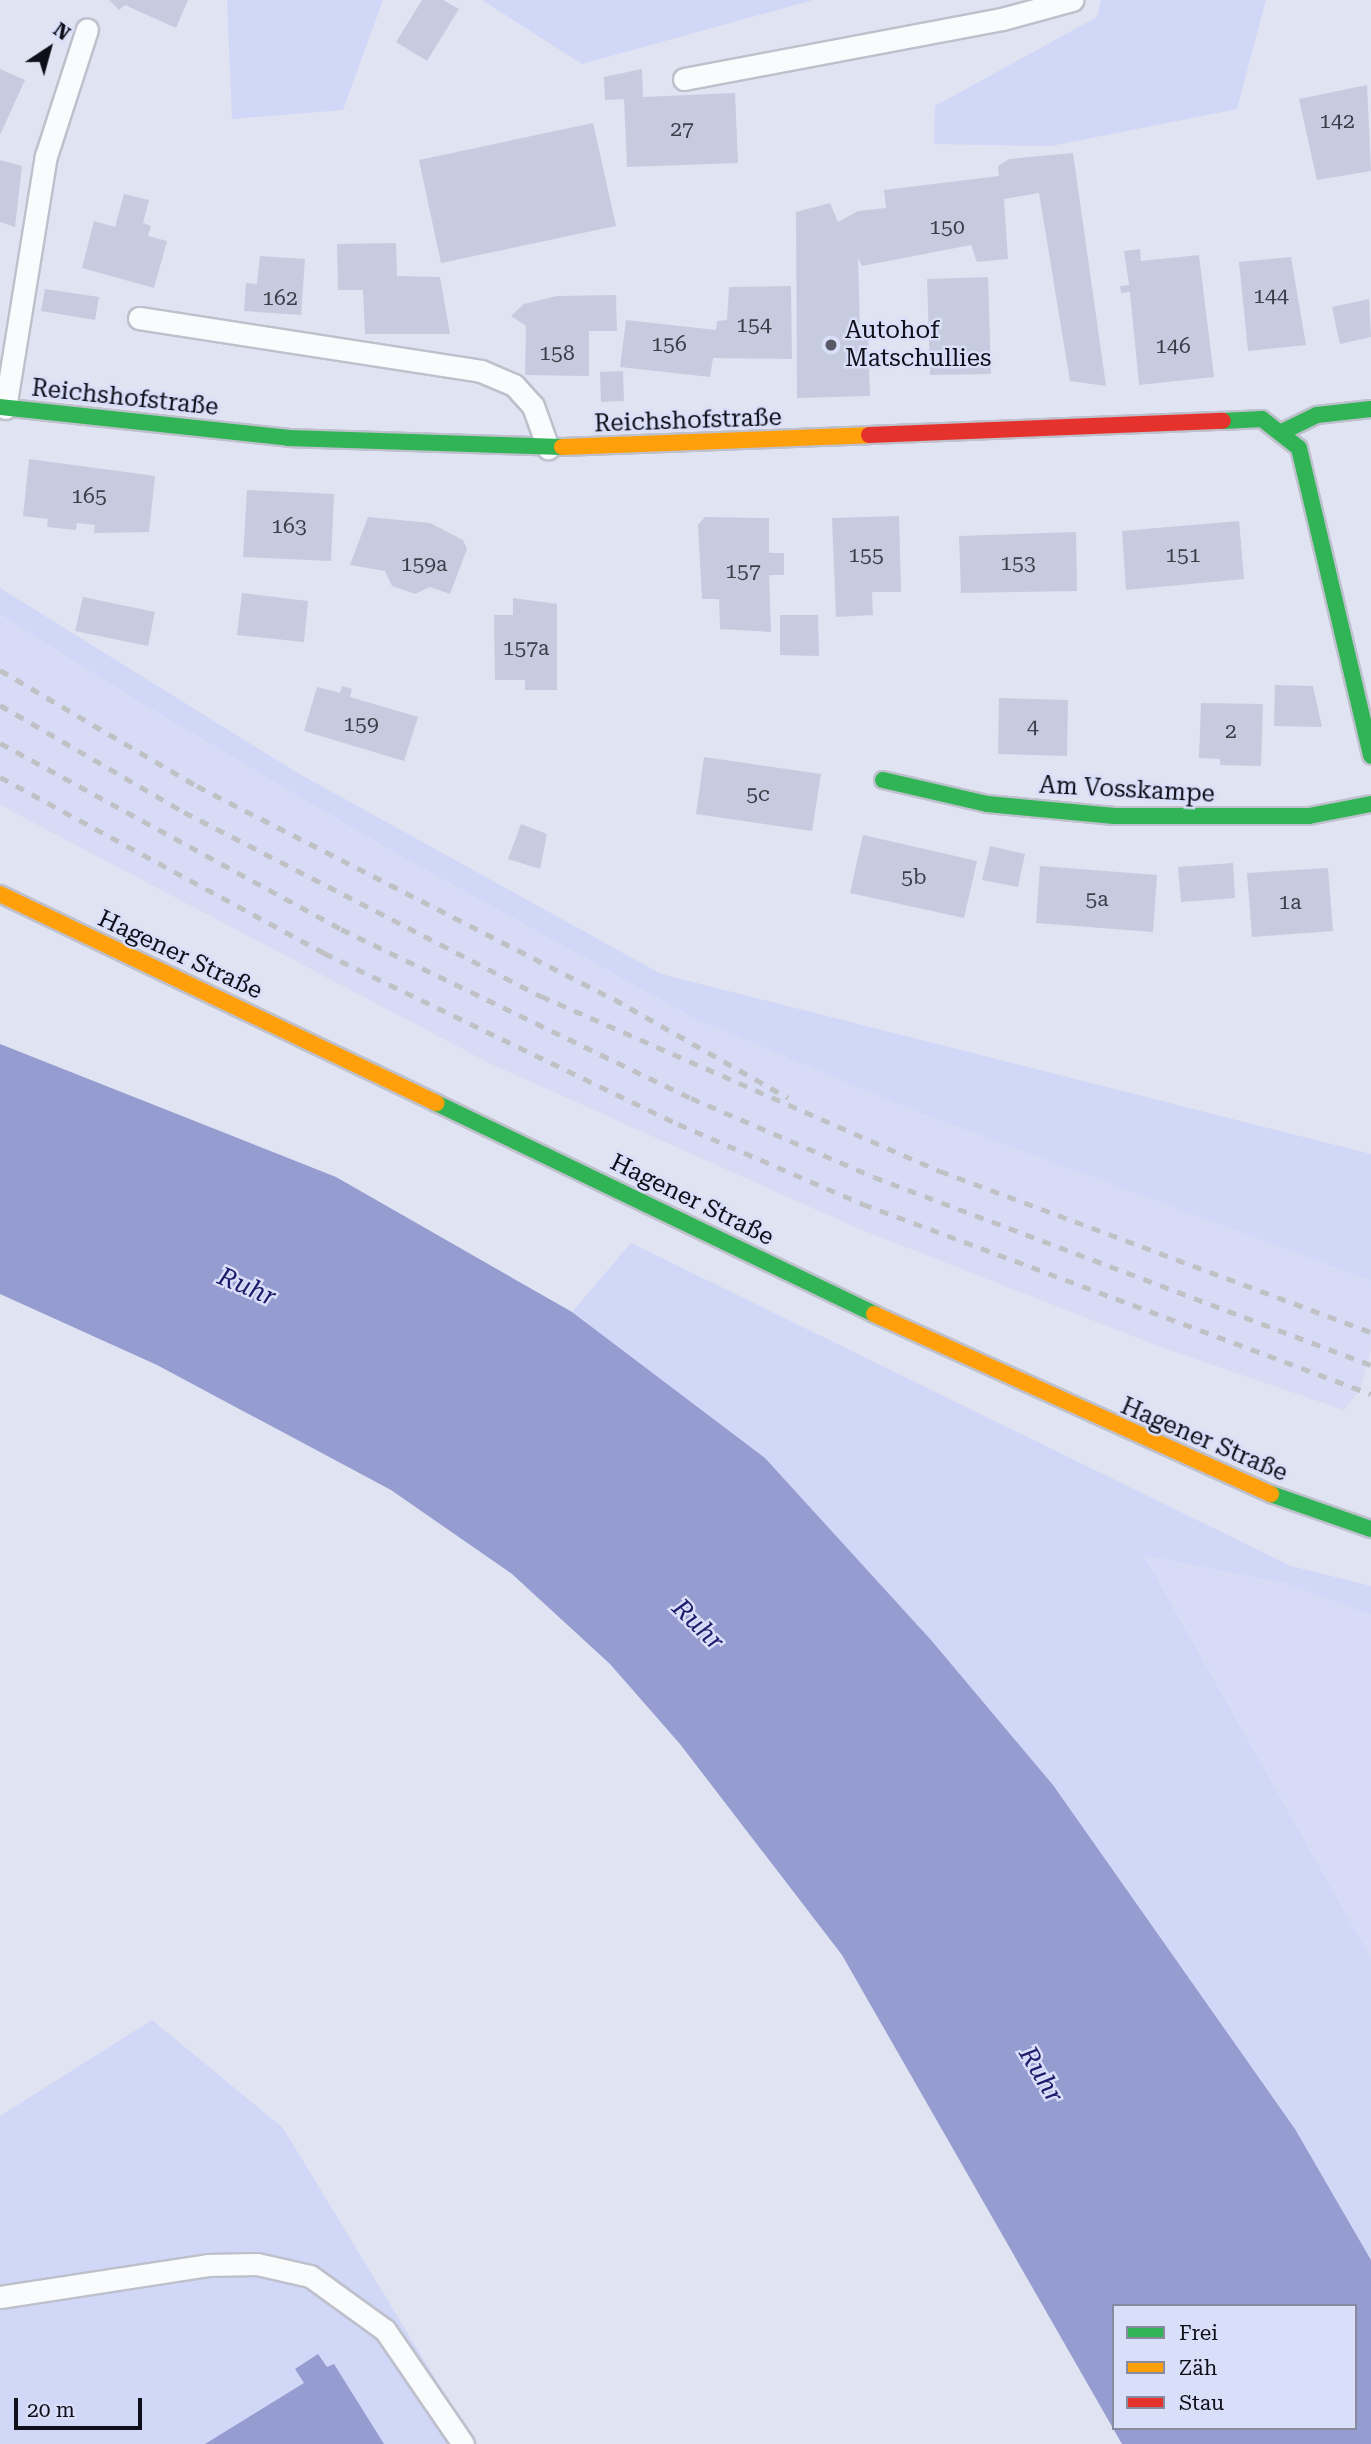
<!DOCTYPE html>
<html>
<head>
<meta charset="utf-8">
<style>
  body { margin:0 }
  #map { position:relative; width:1371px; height:2444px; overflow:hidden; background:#e0e3f2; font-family:"Roboto Serif",serif }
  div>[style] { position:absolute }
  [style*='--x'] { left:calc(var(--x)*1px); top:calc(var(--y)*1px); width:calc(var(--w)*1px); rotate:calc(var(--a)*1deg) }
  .built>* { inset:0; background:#d7dbf5 }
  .green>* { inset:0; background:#d1d7f6 }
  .water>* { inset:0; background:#959cd0 }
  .building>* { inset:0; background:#c7cbdf }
  .roads { filter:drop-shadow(2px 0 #bec0cc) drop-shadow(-2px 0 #bec0cc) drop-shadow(0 2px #bec0cc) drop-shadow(0 -2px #bec0cc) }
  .lane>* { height:21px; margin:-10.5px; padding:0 10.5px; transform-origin:10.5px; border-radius:10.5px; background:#fafbfd }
  .fast>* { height:16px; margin:-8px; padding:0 8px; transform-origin:8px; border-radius:8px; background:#30b455 }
  .slow>* { height:16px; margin:-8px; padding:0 8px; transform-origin:8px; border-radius:8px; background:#ff9f0a }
  .jam>* { height:16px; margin:-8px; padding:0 8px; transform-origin:8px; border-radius:8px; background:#e5322d }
  .rail>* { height:5px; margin-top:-2.5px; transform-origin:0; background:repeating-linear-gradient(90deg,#c0c1c5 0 9px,transparent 0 18px) }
  .dots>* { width:19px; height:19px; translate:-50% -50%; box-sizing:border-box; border:4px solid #d9def9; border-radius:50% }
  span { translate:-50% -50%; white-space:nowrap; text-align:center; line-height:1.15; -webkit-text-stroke:5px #d9def9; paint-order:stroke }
  .number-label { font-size:21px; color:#3c3e4a }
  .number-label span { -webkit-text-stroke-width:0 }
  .poi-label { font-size:24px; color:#0e0f18 }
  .left { translate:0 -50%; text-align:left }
  .street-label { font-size:24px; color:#0e0f18 }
  .water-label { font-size:26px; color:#211b6c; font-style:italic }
  .legend { position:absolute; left:1112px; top:2304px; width:245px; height:126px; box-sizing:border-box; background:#d9def9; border:2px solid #888b9f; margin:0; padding:9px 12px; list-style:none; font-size:21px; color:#0e0f18 }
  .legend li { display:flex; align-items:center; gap:14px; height:35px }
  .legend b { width:35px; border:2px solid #888b9f }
  .north { position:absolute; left:14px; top:14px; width:70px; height:70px; -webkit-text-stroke:5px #d9def9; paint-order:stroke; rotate:36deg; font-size:19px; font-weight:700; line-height:28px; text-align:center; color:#0e0f18 }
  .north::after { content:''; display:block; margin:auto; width:24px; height:32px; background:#0e0f18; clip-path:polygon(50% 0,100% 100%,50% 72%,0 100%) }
  .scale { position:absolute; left:14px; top:2398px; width:128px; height:32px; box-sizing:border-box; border:4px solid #0e0f18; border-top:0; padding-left:9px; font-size:21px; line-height:24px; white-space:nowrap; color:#0e0f18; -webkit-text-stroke:5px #d9def9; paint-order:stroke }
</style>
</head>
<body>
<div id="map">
  <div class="built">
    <i style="clip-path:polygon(0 614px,394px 852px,694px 1018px,910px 1109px,1371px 1281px,1371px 1350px,1360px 1390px,1344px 1410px,1163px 1348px,857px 1228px,491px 1064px,0 805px)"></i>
    <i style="clip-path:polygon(1144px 1554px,1285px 1583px,1371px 1615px,1371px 1958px)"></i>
  </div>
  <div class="green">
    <i style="clip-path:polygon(227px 0,383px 0,343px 110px,232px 119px)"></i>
    <i style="clip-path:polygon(482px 0,813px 0,582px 64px)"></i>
    <i style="clip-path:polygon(1101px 0,1266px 0,1237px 109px,1051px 146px,934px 144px,935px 106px,1097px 17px)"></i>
    <i style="clip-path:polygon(0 588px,296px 772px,661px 974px,1371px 1154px,1371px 1281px,910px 1109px,694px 1018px,394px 852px,137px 700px,0 614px)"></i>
    <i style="clip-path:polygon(631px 1243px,1291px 1566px,1371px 1586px,1371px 1615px,1285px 1583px,1144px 1555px,1371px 1958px,1371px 2260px,1295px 2129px,1053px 1785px,931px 1640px,765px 1458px,572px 1312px)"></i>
    <i style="clip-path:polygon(152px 2020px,283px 2128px,475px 2444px,0 2444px,0 2116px)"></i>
  </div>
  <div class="water">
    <i style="clip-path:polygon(evenodd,0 1044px,336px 1177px,572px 1312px,765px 1458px,931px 1640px,1053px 1785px,1295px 2129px,1371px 2260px,1371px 2444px,1122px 2444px,842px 1955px,680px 1744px,610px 1664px,512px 1574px,391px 1490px,157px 1365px,0 1294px,0 1044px,1114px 2306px,1355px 2306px,1355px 2428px,1114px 2428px,1114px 2306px)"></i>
    <i style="clip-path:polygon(318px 2354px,327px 2367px,334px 2364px,384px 2444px,205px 2444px,304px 2383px,295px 2369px)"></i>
  </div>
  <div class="building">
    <i style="clip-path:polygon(109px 0,188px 0,176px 28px,125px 5px,119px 10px)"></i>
    <i style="clip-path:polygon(422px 0,443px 0,459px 9px,427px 61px,396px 42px)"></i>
    <i style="clip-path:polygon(0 69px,25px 80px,0 135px)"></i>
    <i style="clip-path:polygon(642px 69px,643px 97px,735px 93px,738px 163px,627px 167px,624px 99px,605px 100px,604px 77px)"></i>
    <i style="clip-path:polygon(1367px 85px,1371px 171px,1317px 180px,1299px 99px)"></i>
    <i style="clip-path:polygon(593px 123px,616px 226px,441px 263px,419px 160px)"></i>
    <i style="clip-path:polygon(1073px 153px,1106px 386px,1070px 381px,1039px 193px,1004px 199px,1008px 259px,977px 262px,971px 245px,862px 266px,858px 258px,860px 331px,868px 331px,870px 396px,797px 398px,796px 212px,830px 203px,838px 222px,858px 211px,886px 208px,884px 190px,999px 176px,998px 166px,1009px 159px)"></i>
    <i style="clip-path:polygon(0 160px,22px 166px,15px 227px,0 222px)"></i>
    <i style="clip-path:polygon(124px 194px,149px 200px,143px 223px,151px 226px,148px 236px,167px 241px,154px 288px,82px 268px,94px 221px,115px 227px)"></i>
    <i style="clip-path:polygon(396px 243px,397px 276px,440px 277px,450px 334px,365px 334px,363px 290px,338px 290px,337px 244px)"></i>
    <i style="clip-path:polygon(1140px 249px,1141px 261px,1199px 255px,1214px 377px,1139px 385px,1130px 292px,1121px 293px,1120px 286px,1129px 285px,1124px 251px)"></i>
    <i style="clip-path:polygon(260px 256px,305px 259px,301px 315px,244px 311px,246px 283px,257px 284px)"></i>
    <i style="clip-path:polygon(1291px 257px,1306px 345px,1248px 351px,1239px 262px)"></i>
    <i style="clip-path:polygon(988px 277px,991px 374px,930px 375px,927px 279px)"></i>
    <i style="clip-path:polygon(791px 286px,792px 359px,713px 358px,710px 377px,620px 367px,626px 320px,716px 330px,717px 321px,727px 320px,729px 287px)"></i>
    <i style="clip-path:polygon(45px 289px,99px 297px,95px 320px,41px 311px)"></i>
    <i style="clip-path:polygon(616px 295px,617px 331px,589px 331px,589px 376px,525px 375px,526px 326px,511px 316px,524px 304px,557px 296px)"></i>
    <i style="clip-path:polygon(1369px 299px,1371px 337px,1340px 344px,1332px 307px)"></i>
    <i style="clip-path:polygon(623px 371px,624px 401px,601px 402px,600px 372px)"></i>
    <i style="clip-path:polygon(29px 459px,155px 476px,149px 532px,94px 533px,95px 525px,77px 523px,76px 530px,47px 527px,48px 519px,23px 516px)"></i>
    <i style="clip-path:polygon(247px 490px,334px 494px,331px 561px,243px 557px)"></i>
    <i style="clip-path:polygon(899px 516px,901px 592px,872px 592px,873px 615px,836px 617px,832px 518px)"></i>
    <i style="clip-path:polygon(368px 517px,430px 523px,463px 540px,467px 549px,450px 594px,430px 587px,415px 594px,392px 586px,385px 571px,350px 565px)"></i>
    <i style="clip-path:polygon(705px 517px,769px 518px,769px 553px,784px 553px,784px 575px,769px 575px,771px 632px,720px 629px,719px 599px,702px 599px,698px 525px)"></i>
    <i style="clip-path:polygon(1239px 521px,1244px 579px,1126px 590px,1122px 531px)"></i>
    <i style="clip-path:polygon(1076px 532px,1077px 591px,961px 593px,959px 536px)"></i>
    <i style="clip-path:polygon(242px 593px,308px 601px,304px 642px,237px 635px)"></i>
    <i style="clip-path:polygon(83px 597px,155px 612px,148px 646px,75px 631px)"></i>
    <i style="clip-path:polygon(513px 598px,557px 604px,557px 690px,525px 690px,525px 680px,495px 680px,494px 615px,513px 615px)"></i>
    <i style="clip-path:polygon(780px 615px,818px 615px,819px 656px,780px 655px)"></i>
    <i style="clip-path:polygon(1275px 685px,1313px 686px,1322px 727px,1274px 726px)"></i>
    <i style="clip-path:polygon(342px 686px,352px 689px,350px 697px,418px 717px,404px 761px,304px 731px,317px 687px,340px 693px)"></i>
    <i style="clip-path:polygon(999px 698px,1068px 700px,1067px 756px,998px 754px)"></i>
    <i style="clip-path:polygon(1201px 703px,1263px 704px,1261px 766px,1220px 765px,1220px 759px,1199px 758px)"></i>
    <i style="clip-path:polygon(704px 757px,821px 774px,812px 831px,696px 814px)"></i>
    <i style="clip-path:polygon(521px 824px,547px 834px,540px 869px,508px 859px)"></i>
    <i style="clip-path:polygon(863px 835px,977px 861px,964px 918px,850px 893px)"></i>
    <i style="clip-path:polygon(990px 846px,1025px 854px,1018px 887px,982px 880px)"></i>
    <i style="clip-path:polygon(1233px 863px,1235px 898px,1181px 902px,1178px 867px)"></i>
    <i style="clip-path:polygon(1040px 866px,1157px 875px,1153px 932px,1036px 923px)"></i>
    <i style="clip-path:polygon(1328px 868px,1333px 931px,1252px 937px,1247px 873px)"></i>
  </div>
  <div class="roads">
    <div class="lane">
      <i style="--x:684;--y:79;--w:324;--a:-10.7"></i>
      <i style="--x:1002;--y:19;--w:73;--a:-15.2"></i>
      <i style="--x:139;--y:318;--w:346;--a:8.8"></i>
      <i style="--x:481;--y:371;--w:36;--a:23"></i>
      <i style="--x:514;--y:385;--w:28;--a:48"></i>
      <i style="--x:533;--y:406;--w:45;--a:70.3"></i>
      <i style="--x:5;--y:408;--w:255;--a:-80.8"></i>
      <i style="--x:46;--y:156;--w:133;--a:-72.1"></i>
      <i style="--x:0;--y:2297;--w:210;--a:-8.7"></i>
      <i style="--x:208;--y:2265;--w:49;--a:-1.2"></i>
      <i style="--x:257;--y:2264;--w:54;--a:12.8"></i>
      <i style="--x:310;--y:2276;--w:92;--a:35.8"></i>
      <i style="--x:385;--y:2330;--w:138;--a:55.6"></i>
    </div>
    <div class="fast">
      <i style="--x:0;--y:407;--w:290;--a:6.1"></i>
      <i style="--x:288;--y:438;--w:274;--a:1.9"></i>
      <i style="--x:1223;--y:421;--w:39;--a:-3"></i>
      <i style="--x:1262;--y:419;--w:47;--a:38.1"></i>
      <i style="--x:1299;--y:448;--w:316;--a:76.8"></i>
      <i style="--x:1284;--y:431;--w:37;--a:-26"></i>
      <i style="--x:1317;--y:415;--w:54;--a:-6.3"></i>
      <i style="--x:883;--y:780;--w:107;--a:13"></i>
      <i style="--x:987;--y:804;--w:128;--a:5.4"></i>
      <i style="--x:1114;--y:816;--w:195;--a:0"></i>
      <i style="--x:1309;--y:816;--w:63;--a:-11"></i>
      <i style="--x:436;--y:1103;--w:486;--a:25.7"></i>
      <i style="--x:1271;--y:1494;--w:106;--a:19.3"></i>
    </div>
    <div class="slow">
      <i style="--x:562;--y:447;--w:307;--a:-2.2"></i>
      <i style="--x:0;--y:894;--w:484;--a:25.6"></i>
      <i style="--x:874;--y:1314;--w:436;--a:24.4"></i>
    </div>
    <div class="jam">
      <i style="--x:869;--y:435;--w:354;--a:-2.3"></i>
    </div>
  </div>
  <div class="rail">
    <i style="--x:0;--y:670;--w:229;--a:30.5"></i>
    <i style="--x:197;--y:786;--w:468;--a:27.1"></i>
    <i style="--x:614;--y:999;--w:200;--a:29.6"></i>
    <i style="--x:0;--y:705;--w:213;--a:30.2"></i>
    <i style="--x:184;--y:812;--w:402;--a:27.3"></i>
    <i style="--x:541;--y:996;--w:436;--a:23.7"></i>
    <i style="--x:940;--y:1171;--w:460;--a:20.5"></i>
    <i style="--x:0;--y:743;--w:388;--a:28.6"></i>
    <i style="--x:341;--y:929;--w:389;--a:25.8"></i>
    <i style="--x:691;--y:1098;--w:199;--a:23.3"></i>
    <i style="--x:874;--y:1177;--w:531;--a:20.72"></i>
    <i style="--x:0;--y:777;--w:369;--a:28.5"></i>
    <i style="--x:324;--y:953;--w:393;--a:25.8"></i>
    <i style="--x:678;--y:1124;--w:202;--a:23.4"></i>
    <i style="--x:863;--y:1204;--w:542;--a:20.51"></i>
  </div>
  <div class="dots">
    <i style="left:831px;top:345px;background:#585964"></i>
  </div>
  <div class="number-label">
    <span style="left:1337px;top:121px">142</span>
    <span style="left:682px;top:129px">27</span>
    <span style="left:947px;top:227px">150</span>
    <span style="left:1271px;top:296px">144</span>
    <span style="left:280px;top:298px">162</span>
    <span style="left:754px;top:325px">154</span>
    <span style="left:669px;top:344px">156</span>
    <span style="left:1173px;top:346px">146</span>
    <span style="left:557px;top:353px">158</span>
    <span style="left:89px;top:496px">165</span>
    <span style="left:289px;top:526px">163</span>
    <span style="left:866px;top:555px">155</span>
    <span style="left:1183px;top:555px">151</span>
    <span style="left:1018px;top:563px">153</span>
    <span style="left:424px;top:564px">159a</span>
    <span style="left:743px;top:571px">157</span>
    <span style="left:526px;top:648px">157a</span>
    <span style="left:361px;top:724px">159</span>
    <span style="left:1033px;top:727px">4</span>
    <span style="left:1231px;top:731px">2</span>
    <span style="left:758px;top:794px">5c</span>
    <span style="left:914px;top:877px">5b</span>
    <span style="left:1097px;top:899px">5a</span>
    <span style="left:1290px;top:902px">1a</span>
  </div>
  <div class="poi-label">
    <span class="left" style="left:845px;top:345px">Autohof<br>Matschullies</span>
  </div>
  <div class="street-label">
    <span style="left:125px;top:398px;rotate:6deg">Reichshofstraße</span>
    <span style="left:688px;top:421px;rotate:-2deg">Reichshofstraße</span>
    <span style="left:1127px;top:790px;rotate:3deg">Am Vosskampe</span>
    <span style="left:180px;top:955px;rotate:25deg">Hagener Straße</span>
    <span style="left:692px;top:1200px;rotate:26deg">Hagener Straße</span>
    <span style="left:1204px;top:1440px;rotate:23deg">Hagener Straße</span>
  </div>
  <div class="water-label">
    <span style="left:247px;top:1287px;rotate:23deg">Ruhr</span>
    <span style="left:698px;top:1625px;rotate:44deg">Ruhr</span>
    <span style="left:1041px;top:2075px;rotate:59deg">Ruhr</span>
  </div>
  <ul class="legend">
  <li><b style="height:9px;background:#30b455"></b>Frei</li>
  <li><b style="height:9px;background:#ff9f0a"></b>Zäh</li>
  <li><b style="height:9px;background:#e5322d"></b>Stau</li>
  </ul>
  <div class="north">N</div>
  <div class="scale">20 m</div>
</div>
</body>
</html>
